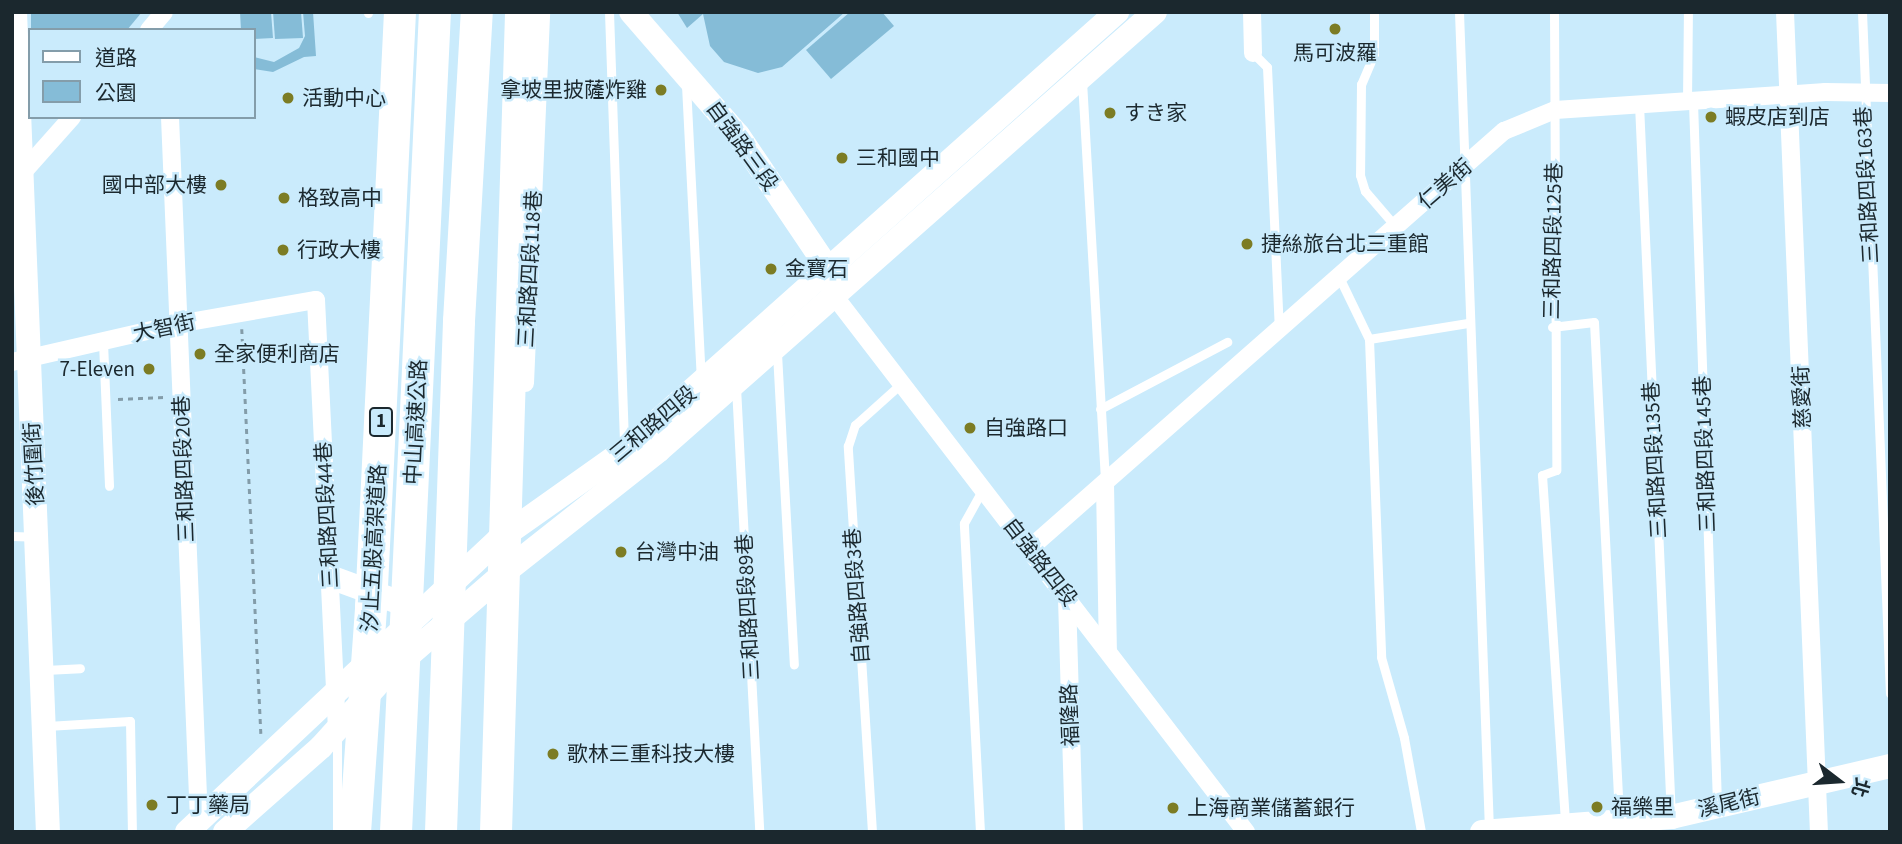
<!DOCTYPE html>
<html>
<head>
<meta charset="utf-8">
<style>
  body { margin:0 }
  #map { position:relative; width:1902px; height:844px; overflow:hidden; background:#caebfc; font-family:"Source Sans 3","Noto Sans TC","Noto Sans JP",sans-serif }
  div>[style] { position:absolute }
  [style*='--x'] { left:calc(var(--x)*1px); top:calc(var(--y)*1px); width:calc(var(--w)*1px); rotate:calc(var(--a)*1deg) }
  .green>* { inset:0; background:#85bcd7 }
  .path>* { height:2.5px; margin-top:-1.25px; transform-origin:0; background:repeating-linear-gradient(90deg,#839ca9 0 5px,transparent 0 10px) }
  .lane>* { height:9px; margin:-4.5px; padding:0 4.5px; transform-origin:4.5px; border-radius:4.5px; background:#fff }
  .street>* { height:18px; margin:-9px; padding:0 9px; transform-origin:9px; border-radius:9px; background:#fff }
  .secondary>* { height:24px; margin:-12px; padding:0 12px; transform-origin:12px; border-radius:12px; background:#fff }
  .highway>* { height:32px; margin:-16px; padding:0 16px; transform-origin:16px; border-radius:16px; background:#fff }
  .dots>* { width:19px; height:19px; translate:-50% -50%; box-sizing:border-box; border:4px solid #caebfc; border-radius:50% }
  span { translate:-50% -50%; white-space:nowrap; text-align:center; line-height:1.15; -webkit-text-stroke:5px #caebfc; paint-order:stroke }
  .shield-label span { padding:2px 5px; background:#caebfc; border:2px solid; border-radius:5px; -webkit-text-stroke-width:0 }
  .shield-label { font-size:19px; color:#1b282e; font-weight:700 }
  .poi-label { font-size:21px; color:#1b282e }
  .right { translate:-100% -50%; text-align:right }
  .left { translate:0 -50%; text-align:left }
  .street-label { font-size:21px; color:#1b282e }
  .frame { position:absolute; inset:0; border:14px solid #1b282e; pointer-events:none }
  .legend { position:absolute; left:28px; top:28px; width:228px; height:91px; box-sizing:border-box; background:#caebfc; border:2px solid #849daa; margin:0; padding:9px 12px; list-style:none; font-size:21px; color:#1b282e }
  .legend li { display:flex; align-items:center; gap:14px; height:35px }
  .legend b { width:35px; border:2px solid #849daa }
  .north { position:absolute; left:1804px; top:746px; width:70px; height:70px; -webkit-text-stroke:5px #caebfc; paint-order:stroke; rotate:107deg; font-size:19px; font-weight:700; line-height:28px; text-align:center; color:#1b282e }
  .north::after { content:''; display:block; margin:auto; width:24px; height:32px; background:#1b282e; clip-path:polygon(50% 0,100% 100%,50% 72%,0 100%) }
</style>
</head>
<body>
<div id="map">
  <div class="green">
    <i style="clip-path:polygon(31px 12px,142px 12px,127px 30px,31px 30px)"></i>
    <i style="clip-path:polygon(240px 12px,271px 12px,273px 38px,254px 39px,254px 30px,241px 30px)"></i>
    <i style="clip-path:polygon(273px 12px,301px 12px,303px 38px,275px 39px)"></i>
    <i style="clip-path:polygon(303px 12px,313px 12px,316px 56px,304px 57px,273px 72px,254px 69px,254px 57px,274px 62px,299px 48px,305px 36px)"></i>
    <i style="clip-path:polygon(677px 12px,845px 12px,782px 67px,758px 73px,724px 62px,710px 46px,703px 14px,687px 28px)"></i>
    <i style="clip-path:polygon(850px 12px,882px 12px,894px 26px,831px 79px,806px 50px)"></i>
  </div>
  <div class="path">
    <i style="--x:242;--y:329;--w:405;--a:87.3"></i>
    <i style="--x:118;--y:399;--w:46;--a:-2.5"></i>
  </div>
  <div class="lane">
    <i style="--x:609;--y:12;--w:432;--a:88"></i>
    <i style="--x:1374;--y:12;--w:42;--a:90"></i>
    <i style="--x:1374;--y:54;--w:33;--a:113"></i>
    <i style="--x:1361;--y:84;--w:91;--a:90.6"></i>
    <i style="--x:1360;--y:175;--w:17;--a:73"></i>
    <i style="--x:1365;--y:191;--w:48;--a:49.3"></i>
    <i style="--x:1459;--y:12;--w:818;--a:87.9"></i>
    <i style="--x:1554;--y:12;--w:458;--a:89.7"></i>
    <i style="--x:1556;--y:470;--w:15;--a:160"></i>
    <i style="--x:1542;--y:475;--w:349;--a:86.2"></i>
    <i style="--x:1862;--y:12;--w:682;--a:87.65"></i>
    <i style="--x:368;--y:13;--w:1;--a:-90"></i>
    <i style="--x:1253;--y:53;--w:20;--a:45"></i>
    <i style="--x:1267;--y:67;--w:262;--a:87.4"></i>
    <i style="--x:1082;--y:81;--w:403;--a:86.7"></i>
    <i style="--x:686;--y:85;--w:293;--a:87.1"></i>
    <i style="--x:1687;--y:101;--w:89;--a:-89.4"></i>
    <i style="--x:1693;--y:102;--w:701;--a:88.04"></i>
    <i style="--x:1639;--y:104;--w:713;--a:87.43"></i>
    <i style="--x:1339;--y:277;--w:69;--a:64.2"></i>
    <i style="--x:1369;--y:339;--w:318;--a:87.8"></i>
    <i style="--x:1381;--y:657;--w:84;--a:74.1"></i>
    <i style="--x:1404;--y:738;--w:96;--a:79.7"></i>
    <i style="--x:1552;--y:327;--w:42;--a:-6.8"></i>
    <i style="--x:1594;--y:322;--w:499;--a:87.1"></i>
    <i style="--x:1369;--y:339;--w:100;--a:-9.2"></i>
    <i style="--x:103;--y:342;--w:144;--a:87.6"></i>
    <i style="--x:777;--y:353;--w:312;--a:86.9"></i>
    <i style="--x:736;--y:387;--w:446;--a:87"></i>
    <i style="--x:1100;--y:409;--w:144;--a:-27.8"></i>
    <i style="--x:12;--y:536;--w:23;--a:2"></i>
    <i style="--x:45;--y:670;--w:35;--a:-3"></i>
    <i style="--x:47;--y:726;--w:83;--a:-3.4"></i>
    <i style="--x:130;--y:721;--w:111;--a:89"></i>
    <i style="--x:337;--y:832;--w:93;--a:-90"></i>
    <i style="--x:872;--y:832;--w:387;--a:-93.6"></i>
    <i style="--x:848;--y:446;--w:22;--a:-72"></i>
    <i style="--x:855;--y:425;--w:64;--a:-41.9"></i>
    <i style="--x:980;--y:832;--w:309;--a:-93"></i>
    <i style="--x:964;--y:523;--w:39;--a:-61"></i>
  </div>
  <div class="street">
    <i style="--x:1252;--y:12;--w:41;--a:88.6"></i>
    <i style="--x:1785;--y:12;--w:821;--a:87.63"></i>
    <i style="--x:149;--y:30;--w:23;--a:-50"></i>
    <i style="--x:170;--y:117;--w:705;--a:87.64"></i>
    <i style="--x:17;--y:179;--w:83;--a:-48.4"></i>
    <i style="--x:832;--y:293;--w:680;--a:52.47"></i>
    <i style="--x:12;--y:362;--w:170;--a:-12.9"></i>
    <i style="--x:178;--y:324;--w:140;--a:-9.9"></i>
    <i style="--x:316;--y:300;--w:431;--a:87.2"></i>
    <i style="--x:525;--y:383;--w:371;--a:-87.5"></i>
    <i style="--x:1105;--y:484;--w:166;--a:89"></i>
    <i style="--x:1029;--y:549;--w:633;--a:-41.35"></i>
    <i style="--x:1504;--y:131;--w:55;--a:-22.4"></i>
    <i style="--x:1555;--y:110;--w:271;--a:-3.8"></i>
    <i style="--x:1825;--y:92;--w:65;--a:0.9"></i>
    <i style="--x:1067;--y:598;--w:234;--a:88.3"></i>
  </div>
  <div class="secondary">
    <i style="--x:15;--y:12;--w:821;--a:87.7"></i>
    <i style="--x:631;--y:12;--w:163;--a:49"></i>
    <i style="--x:738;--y:135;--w:159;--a:56"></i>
    <i style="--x:827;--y:267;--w:15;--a:79"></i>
    <i style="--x:330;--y:577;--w:96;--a:20.1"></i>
    <i style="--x:187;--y:832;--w:427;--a:-43.2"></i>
    <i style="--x:498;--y:540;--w:156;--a:-35.3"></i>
    <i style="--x:625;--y:450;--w:659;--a:-41.68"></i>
    <i style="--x:225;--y:832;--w:128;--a:-41.5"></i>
    <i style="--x:321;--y:747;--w:97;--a:-47.9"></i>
    <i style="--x:386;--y:675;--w:164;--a:-40.8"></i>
    <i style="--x:510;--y:568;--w:189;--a:-38.3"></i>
    <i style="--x:658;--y:451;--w:663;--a:-41.45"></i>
    <i style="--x:1482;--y:832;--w:190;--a:-4.5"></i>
    <i style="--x:1671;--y:817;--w:225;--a:-13.1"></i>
  </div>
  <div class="highway">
    <i style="--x:355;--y:832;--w:226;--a:-85.9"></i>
    <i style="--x:371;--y:607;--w:596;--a:-87.21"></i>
    <i style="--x:396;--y:832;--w:821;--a:-87.28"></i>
    <i style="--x:441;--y:832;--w:511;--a:-87.98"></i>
    <i style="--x:459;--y:321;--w:310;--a:-86.7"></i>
    <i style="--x:496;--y:832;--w:820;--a:-88.25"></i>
  </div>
  <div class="dots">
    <i style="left:1335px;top:29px;background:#7c7c24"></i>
    <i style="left:661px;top:90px;background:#7c7c24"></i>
    <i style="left:288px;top:98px;background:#7c7c24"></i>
    <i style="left:1110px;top:113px;background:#7c7c24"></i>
    <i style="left:1711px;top:117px;background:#7c7c24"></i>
    <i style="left:842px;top:158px;background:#7c7c24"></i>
    <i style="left:221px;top:185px;background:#7c7c24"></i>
    <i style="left:284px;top:198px;background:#7c7c24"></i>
    <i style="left:1247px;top:244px;background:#7c7c24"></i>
    <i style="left:283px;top:250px;background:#7c7c24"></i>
    <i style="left:771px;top:269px;background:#7c7c24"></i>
    <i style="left:200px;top:354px;background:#7c7c24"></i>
    <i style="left:149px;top:369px;background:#7c7c24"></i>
    <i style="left:970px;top:428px;background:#7c7c24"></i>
    <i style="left:621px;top:552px;background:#7c7c24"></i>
    <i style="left:553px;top:754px;background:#7c7c24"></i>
    <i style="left:152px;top:805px;background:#7c7c24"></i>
    <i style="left:1597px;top:807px;background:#7c7c24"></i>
    <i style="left:1173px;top:808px;background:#7c7c24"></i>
  </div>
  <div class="shield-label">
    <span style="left:381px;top:422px">1</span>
  </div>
  <div class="poi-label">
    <span style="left:1335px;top:53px">馬可波羅</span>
    <span class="right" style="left:647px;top:90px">拿坡里披薩炸雞</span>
    <span class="left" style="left:302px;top:98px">活動中心</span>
    <span class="left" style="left:1124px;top:113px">すき家</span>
    <span class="left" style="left:1725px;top:117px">蝦皮店到店</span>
    <span class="left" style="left:856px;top:158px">三和國中</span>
    <span class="right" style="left:207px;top:185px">國中部大樓</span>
    <span class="left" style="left:298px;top:198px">格致高中</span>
    <span class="left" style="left:1261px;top:244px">捷絲旅台北三重館</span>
    <span class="left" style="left:297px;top:250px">行政大樓</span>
    <span class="left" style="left:785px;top:269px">金寶石</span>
    <span class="left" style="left:214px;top:354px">全家便利商店</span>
    <span class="right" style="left:135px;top:369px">7-Eleven</span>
    <span class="left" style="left:984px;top:428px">自強路口</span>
    <span class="left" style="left:635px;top:552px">台灣中油</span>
    <span class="left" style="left:567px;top:754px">歌林三重科技大樓</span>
    <span class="left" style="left:166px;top:805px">丁丁藥局</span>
    <span class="left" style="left:1611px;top:807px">福樂里</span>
    <span class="left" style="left:1187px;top:808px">上海商業儲蓄銀行</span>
  </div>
  <div class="street-label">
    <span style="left:742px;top:146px;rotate:54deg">自強路三段</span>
    <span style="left:1445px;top:184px;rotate:-41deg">仁美街</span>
    <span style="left:1867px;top:185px;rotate:-93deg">三和路四段163巷</span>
    <span style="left:1553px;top:241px;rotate:-89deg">三和路四段125巷</span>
    <span style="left:530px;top:269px;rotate:-87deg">三和路四段118巷</span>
    <span style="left:164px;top:328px;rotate:-12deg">大智街</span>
    <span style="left:1802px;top:397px;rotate:-92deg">慈愛街</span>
    <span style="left:416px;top:422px;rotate:-87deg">中山高速公路</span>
    <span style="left:653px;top:424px;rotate:-40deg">三和路四段</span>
    <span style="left:1705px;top:454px;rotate:-92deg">三和路四段145巷</span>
    <span style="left:1655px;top:460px;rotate:-93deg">三和路四段135巷</span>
    <span style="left:34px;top:464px;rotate:-93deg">後竹圍街</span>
    <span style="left:184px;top:469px;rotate:-92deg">三和路四段20巷</span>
    <span style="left:327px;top:515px;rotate:-93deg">三和路四段44巷</span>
    <span style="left:374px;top:548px;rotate:-87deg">汐止五股高架道路</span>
    <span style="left:1040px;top:562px;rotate:52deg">自強路四段</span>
    <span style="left:857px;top:596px;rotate:-94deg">自強路四段3巷</span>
    <span style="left:748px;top:607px;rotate:-93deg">三和路四段89巷</span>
    <span style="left:1070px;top:715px;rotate:-92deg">福隆路</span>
    <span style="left:1729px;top:803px;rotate:-13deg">溪尾街</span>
  </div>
  <div class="frame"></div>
  <ul class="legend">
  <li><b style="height:9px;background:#fff"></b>道路</li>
  <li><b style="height:19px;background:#85bcd7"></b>公園</li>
  </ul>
  <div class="north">北</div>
</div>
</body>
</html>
